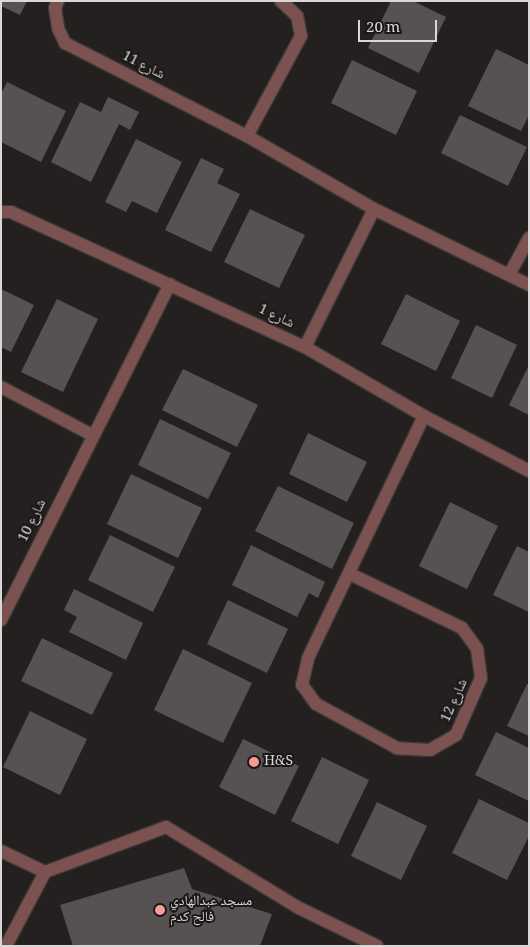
<!DOCTYPE html>
<html>
<head>
<meta charset="utf-8">
<style>
  body { margin:0 }
  #map { position:relative; width:530px; height:947px; overflow:hidden; background:#242020; font-family:Georgia,"Noto Naskh Arabic",serif }
  div>[style] { position:absolute }
  [style*='--x'] { left:calc(var(--x)*1px); top:calc(var(--y)*1px); width:calc(var(--w)*1px); rotate:calc(var(--a)*1deg) }
  .building>* { inset:0; background:#565251 }
  .roads { filter:drop-shadow(1px 0 #3d3a3a) drop-shadow(-1px 0 #3d3a3a) drop-shadow(0 1px #3d3a3a) drop-shadow(0 -1px #3d3a3a) }
  .minor>* { height:12px; margin:-6px; padding:0 6px; transform-origin:6px; border-radius:6px; background:#7b524f }
  .dots>* { width:14px; height:14px; translate:-50% -50%; box-sizing:border-box; border:2px solid #1a1716; border-radius:50% }
  span { translate:-50% -50%; white-space:nowrap; text-align:center; line-height:1.15; -webkit-text-stroke:4px #1a1716; paint-order:stroke }
  .street-label { font-size:14px; color:#dad7d7 }
  .poi-label { font-size:14px; color:#dad7d7 }
  .left { translate:0 -50%; text-align:left }
  .frame { position:absolute; inset:0; border:2px solid #dad7d7; pointer-events:none }
  .scale { position:absolute; left:358px; top:20px; width:79px; height:22px; box-sizing:border-box; border:2px solid #dad7d7; border-top:0; padding-left:6px; font-size:15px; line-height:18px; white-space:nowrap; color:#dad7d7; -webkit-text-stroke:4px #1a1716; paint-order:stroke }
</style>
</head>
<body>
<div id="map">
  <div class="building">
    <i style="clip-path:polygon(1px 1px,27px 1px,20px 15px,1px 6px)"></i>
    <i style="clip-path:polygon(391px 1px,413px 1px,446px 17px,419px 73px,368px 48px)"></i>
    <i style="clip-path:polygon(496px 49px,529px 65px,529px 115px,521px 131px,468px 106px)"></i>
    <i style="clip-path:polygon(352px 60px,417px 91px,396px 135px,331px 103px)"></i>
    <i style="clip-path:polygon(7px 82px,66px 111px,41px 162px,1px 142px,1px 94px)"></i>
    <i style="clip-path:polygon(108px 97px,139px 112px,130px 130px,119px 124px,91px 182px,51px 162px,80px 102px,101px 112px)"></i>
    <i style="clip-path:polygon(460px 115px,527px 147px,508px 186px,441px 153px)"></i>
    <i style="clip-path:polygon(136px 139px,182px 162px,157px 213px,132px 201px,126px 212px,105px 202px)"></i>
    <i style="clip-path:polygon(201px 158px,224px 169px,217px 183px,240px 194px,211px 252px,165px 230px)"></i>
    <i style="clip-path:polygon(250px 209px,305px 235px,279px 288px,224px 262px)"></i>
    <i style="clip-path:polygon(1px 289px,34px 305px,11px 352px,1px 347px)"></i>
    <i style="clip-path:polygon(406px 294px,460px 321px,436px 371px,381px 344px)"></i>
    <i style="clip-path:polygon(57px 299px,98px 319px,63px 392px,21px 372px)"></i>
    <i style="clip-path:polygon(476px 325px,517px 345px,492px 398px,451px 378px)"></i>
    <i style="clip-path:polygon(529px 365px,529px 415px,509px 405px)"></i>
    <i style="clip-path:polygon(183px 369px,258px 405px,237px 447px,162px 410px)"></i>
    <i style="clip-path:polygon(160px 419px,231px 453px,208px 499px,138px 465px)"></i>
    <i style="clip-path:polygon(308px 433px,367px 462px,347px 502px,289px 474px)"></i>
    <i style="clip-path:polygon(131px 474px,202px 508px,178px 558px,107px 524px)"></i>
    <i style="clip-path:polygon(278px 486px,354px 523px,332px 569px,255px 531px)"></i>
    <i style="clip-path:polygon(450px 502px,498px 526px,467px 589px,419px 566px)"></i>
    <i style="clip-path:polygon(110px 535px,175px 567px,153px 612px,88px 580px)"></i>
    <i style="clip-path:polygon(251px 545px,325px 582px,318px 598px,309px 593px,297px 617px,232px 585px)"></i>
    <i style="clip-path:polygon(517px 546px,529px 552px,529px 612px,493px 595px)"></i>
    <i style="clip-path:polygon(74px 589px,143px 623px,126px 660px,69px 632px,77px 617px,64px 610px)"></i>
    <i style="clip-path:polygon(228px 600px,288px 629px,267px 673px,207px 644px)"></i>
    <i style="clip-path:polygon(42px 638px,113px 673px,92px 715px,21px 681px)"></i>
    <i style="clip-path:polygon(183px 649px,252px 683px,223px 743px,154px 710px)"></i>
    <i style="clip-path:polygon(527px 684px,529px 684px,529px 736px,507px 726px)"></i>
    <i style="clip-path:polygon(30px 711px,87px 739px,60px 795px,3px 767px)"></i>
    <i style="clip-path:polygon(496px 732px,529px 748px,529px 801px,475px 775px)"></i>
    <i style="clip-path:polygon(243px 739px,299px 766px,275px 815px,219px 787px)"></i>
    <i style="clip-path:polygon(322px 757px,369px 780px,338px 844px,291px 821px)"></i>
    <i style="clip-path:polygon(479px 799px,529px 823px,529px 836px,507px 880px,452px 853px)"></i>
    <i style="clip-path:polygon(377px 802px,427px 826px,401px 880px,351px 856px)"></i>
    <i style="clip-path:polygon(184px 868px,192px 889px,272px 914px,260px 946px,73px 946px,60px 905px)"></i>
  </div>
  <div class="roads">
    <div class="minor">
      <i style="--x:58;--y:1;--w:8;--a:113"></i>
      <i style="--x:55;--y:8;--w:20;--a:81"></i>
      <i style="--x:58;--y:28;--w:17;--a:65"></i>
      <i style="--x:65;--y:43;--w:204;--a:27.1"></i>
      <i style="--x:247;--y:136;--w:146;--a:29.9"></i>
      <i style="--x:374;--y:209;--w:173;--a:26.1"></i>
      <i style="--x:247;--y:136;--w:114;--a:-61.6"></i>
      <i style="--x:301;--y:36;--w:20;--a:-101"></i>
      <i style="--x:297;--y:16;--w:22;--a:-137"></i>
      <i style="--x:1;--y:212;--w:10;--a:0"></i>
      <i style="--x:11;--y:212;--w:324;--a:24.7"></i>
      <i style="--x:305;--y:347;--w:138;--a:30.1"></i>
      <i style="--x:424;--y:416;--w:119;--a:27.6"></i>
      <i style="--x:509;--y:275;--w:42;--a:-61.6"></i>
      <i style="--x:305;--y:347;--w:154;--a:-63.4"></i>
      <i style="--x:1;--y:387;--w:103;--a:27.8"></i>
      <i style="--x:350;--y:574;--w:124;--a:25.7"></i>
      <i style="--x:462;--y:628;--w:26;--a:54"></i>
      <i style="--x:477;--y:649;--w:29;--a:82"></i>
      <i style="--x:481;--y:678;--w:62;--a:113.7"></i>
      <i style="--x:456;--y:735;--w:30;--a:150"></i>
      <i style="--x:430;--y:750;--w:33;--a:-177"></i>
      <i style="--x:397;--y:748;--w:92;--a:-151.5"></i>
      <i style="--x:316;--y:704;--w:24;--a:-126"></i>
      <i style="--x:302;--y:685;--w:28;--a:-77"></i>
      <i style="--x:308;--y:658;--w:268;--a:-64.4"></i>
      <i style="--x:1;--y:620;--w:376;--a:-63.3"></i>
      <i style="--x:1;--y:851;--w:49;--a:25.5"></i>
      <i style="--x:6;--y:946;--w:84;--a:-62.2"></i>
      <i style="--x:45;--y:872;--w:129;--a:-20.4"></i>
      <i style="--x:166;--y:827;--w:153;--a:31.4"></i>
      <i style="--x:297;--y:907;--w:89;--a:26"></i>
    </div>
  </div>
  <div class="dots">
    <i style="left:254px;top:762px;background:#f59c94"></i>
    <i style="left:160px;top:910px;background:#f59c94"></i>
  </div>
  <div class="street-label">
    <span style="left:143px;top:66px;rotate:27deg">شارع 11</span>
    <span style="left:276px;top:317px;rotate:25deg">شارع 1</span>
    <span style="left:33px;top:521px;rotate:-64deg">شارع 10</span>
    <span style="left:455px;top:701px;rotate:-66deg">شارع 12</span>
  </div>
  <div class="poi-label">
    <span class="left" style="left:264px;top:762px">H&amp;S</span>
    <span class="left" style="left:170px;top:910px">مسجد عبدالهادي<br>فالح كدم</span>
  </div>
  <div class="frame"></div>
  <div class="scale">20 m</div>
</div>
</body>
</html>
